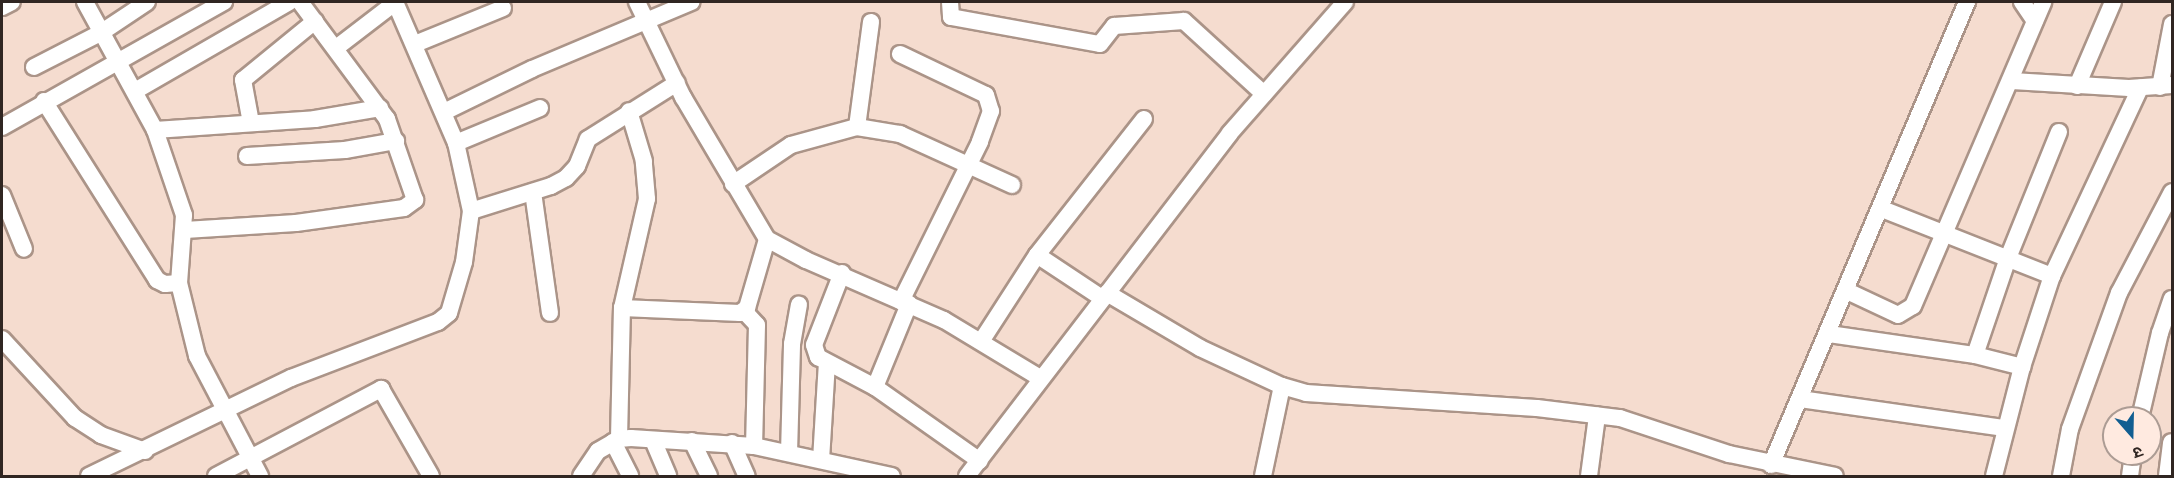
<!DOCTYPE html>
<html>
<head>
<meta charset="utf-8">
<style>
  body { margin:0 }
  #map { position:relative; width:2174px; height:478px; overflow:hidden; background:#f5dccf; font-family:Overpass,"Noto Sans Devanagari",sans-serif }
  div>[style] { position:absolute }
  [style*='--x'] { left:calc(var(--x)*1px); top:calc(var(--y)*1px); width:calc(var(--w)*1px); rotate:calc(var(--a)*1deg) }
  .roads { filter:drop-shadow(2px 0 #ab9488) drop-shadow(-2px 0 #ab9488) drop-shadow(0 2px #ab9488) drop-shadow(0 -2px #ab9488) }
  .minor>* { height:16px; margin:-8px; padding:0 8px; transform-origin:8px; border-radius:8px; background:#fff }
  span { translate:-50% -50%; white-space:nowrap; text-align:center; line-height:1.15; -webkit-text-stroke:6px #ffeae0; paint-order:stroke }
  .frame { position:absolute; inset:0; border:3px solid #302622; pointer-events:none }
  .north { position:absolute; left:2102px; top:406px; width:60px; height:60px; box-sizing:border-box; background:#ffeae0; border:2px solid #ac9c94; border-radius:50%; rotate:160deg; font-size:16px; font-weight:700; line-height:24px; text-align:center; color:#302622 }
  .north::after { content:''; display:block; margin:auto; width:21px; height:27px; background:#125e91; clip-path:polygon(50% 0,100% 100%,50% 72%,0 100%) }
</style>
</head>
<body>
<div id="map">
  <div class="roads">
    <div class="minor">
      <i style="--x:85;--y:2;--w:146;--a:61.3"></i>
      <i style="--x:155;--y:130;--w:90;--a:71.2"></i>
      <i style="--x:184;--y:215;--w:68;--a:94.2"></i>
      <i style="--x:179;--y:283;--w:75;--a:76.1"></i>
      <i style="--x:197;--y:356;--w:136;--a:62.3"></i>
      <i style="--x:637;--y:2;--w:106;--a:64.2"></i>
      <i style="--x:683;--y:97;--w:165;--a:59.4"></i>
      <i style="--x:767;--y:239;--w:44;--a:28.3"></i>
      <i style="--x:806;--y:260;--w:150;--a:23.5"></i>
      <i style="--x:944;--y:320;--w:112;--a:31.1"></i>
      <i style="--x:950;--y:2;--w:15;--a:86"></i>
      <i style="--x:951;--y:17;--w:151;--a:10.3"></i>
      <i style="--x:1100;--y:44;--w:23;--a:-52"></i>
      <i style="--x:1114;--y:26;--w:70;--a:-4.1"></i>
      <i style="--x:1184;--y:21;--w:108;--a:42.4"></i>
      <i style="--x:2022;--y:2;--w:23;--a:56"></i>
      <i style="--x:2;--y:7;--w:11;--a:-27"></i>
      <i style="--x:415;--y:44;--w:95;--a:-22.2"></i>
      <i style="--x:336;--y:48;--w:76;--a:-37.5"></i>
      <i style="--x:900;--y:54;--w:95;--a:25.5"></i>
      <i style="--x:986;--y:95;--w:17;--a:73"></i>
      <i style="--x:991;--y:111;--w:33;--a:110"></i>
      <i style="--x:980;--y:142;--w:178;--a:116.4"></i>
      <i style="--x:34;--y:67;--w:76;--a:-27.2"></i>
      <i style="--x:102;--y:32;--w:54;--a:-33.7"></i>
      <i style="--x:2012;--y:81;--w:117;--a:3.4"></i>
      <i style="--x:2129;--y:88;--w:43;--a:-4"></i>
      <i style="--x:2077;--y:86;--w:91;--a:-66.8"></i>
      <i style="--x:2160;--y:87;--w:64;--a:-79.2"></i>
      <i style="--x:135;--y:91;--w:178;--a:-30"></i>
      <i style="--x:44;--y:101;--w:212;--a:57.7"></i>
      <i style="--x:157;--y:280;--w:9;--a:27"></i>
      <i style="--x:165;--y:284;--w:14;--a:-4"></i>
      <i style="--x:444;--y:112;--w:98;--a:-26"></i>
      <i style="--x:532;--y:69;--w:173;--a:-22.8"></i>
      <i style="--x:251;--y:123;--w:44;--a:-100.5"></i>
      <i style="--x:243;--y:80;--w:93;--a:-39.3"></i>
      <i style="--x:2;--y:127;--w:255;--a:-29.4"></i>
      <i style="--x:857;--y:127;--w:106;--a:-82.4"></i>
      <i style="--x:155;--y:130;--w:160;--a:-3.9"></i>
      <i style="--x:315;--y:119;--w:66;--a:-9.6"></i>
      <i style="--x:456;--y:143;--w:91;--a:-22.6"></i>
      <i style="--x:247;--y:156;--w:98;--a:-3.5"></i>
      <i style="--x:345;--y:150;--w:52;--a:-10"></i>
      <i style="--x:733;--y:184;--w:70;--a:-33.9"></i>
      <i style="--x:791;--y:145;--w:68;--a:-15.3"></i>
      <i style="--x:857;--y:127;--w:44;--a:9.2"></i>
      <i style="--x:900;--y:134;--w:123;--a:24.5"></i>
      <i style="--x:533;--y:192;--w:122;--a:82"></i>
      <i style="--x:2;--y:195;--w:58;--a:67.8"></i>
      <i style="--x:1882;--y:209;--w:183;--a:21.5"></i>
      <i style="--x:471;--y:211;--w:84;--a:-17.4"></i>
      <i style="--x:551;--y:186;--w:17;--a:-28"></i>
      <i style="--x:566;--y:178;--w:16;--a:-47"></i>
      <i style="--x:577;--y:166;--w:29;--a:-68"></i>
      <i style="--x:588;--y:139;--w:105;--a:-32.2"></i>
      <i style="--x:185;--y:230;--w:111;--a:-3.6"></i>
      <i style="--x:296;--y:223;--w:109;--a:-7.9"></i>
      <i style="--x:404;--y:208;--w:14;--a:-36"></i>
      <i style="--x:415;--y:200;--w:86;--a:-109.1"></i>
      <i style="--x:387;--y:119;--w:146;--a:-126.6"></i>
      <i style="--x:1037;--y:255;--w:78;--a:33.5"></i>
      <i style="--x:842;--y:273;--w:77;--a:111.3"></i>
      <i style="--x:814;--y:345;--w:13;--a:72"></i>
      <i style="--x:818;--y:357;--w:64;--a:27.8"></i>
      <i style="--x:875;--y:387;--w:128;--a:35.2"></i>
      <i style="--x:1847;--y:291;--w:56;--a:25.2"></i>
      <i style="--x:1898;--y:315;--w:17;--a:-31"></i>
      <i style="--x:1913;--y:306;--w:331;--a:-66.8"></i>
      <i style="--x:1107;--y:293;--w:108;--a:30.6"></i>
      <i style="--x:1200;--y:348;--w:90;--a:24.9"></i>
      <i style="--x:1282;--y:386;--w:25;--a:16"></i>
      <i style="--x:1306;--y:393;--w:231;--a:3.7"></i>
      <i style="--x:1537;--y:408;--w:84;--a:6.9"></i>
      <i style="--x:1620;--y:418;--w:115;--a:18.3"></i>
      <i style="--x:1729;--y:454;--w:108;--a:11.7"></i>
      <i style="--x:622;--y:308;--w:118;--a:2.4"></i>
      <i style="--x:740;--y:313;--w:9;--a:-36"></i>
      <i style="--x:747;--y:308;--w:72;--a:-73.8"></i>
      <i style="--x:744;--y:311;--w:19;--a:47"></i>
      <i style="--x:757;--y:325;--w:121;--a:91.4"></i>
      <i style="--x:1829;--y:334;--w:148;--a:8.2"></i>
      <i style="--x:1975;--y:355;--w:49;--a:14.3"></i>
      <i style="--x:2;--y:339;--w:108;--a:47.3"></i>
      <i style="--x:75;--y:418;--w:31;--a:33"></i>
      <i style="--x:101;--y:435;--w:47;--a:20"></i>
      <i style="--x:982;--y:340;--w:101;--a:-57.1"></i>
      <i style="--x:1037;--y:255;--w:173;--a:-51.8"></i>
      <i style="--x:1975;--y:355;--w:102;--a:-71.2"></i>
      <i style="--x:2008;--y:258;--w:136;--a:-68"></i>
      <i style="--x:875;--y:387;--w:90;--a:-67.7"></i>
      <i style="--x:1800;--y:399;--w:207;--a:8.1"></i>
      <i style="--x:2140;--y:418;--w:87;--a:-76.8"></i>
      <i style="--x:2160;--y:333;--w:36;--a:-71"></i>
      <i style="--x:619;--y:439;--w:131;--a:-88.7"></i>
      <i style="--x:622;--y:308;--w:112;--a:-77.1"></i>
      <i style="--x:647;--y:199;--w:38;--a:-95"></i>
      <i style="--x:644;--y:161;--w:52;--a:-106.7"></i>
      <i style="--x:653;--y:440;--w:39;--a:67"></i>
      <i style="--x:692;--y:441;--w:39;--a:64"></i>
      <i style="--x:613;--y:442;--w:38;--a:63"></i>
      <i style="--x:732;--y:443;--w:36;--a:66"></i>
      <i style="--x:789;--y:453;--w:109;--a:-88.4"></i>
      <i style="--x:792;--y:344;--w:40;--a:-80"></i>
      <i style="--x:821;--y:460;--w:97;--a:-86.5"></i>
      <i style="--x:1771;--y:465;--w:503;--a:-67.06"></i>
      <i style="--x:89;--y:476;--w:225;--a:-25.9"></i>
      <i style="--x:291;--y:378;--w:157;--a:-20.9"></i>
      <i style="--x:438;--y:322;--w:14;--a:-39"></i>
      <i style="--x:449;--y:313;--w:53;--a:-73.6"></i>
      <i style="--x:464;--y:262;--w:51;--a:-82.2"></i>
      <i style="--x:471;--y:211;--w:70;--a:-102.4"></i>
      <i style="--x:456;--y:143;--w:154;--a:-113.4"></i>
      <i style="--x:216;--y:476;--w:187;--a:-27.8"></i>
      <i style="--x:381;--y:389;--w:100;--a:60.1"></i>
      <i style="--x:581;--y:476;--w:30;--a:-56"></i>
      <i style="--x:598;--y:451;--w:24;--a:-30"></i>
      <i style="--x:619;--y:439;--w:12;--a:-5"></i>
      <i style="--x:631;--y:438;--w:123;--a:3.7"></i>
      <i style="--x:754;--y:446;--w:141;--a:12.3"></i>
      <i style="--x:967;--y:476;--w:432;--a:-52.5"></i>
      <i style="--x:1230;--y:133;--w:174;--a:-48.7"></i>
      <i style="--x:1263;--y:476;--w:92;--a:-78.1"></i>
      <i style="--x:1589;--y:476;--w:61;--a:-82.4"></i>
      <i style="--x:1994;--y:476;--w:113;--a:-75.6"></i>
      <i style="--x:2022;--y:367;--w:96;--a:-71.8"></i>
      <i style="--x:2052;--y:276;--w:208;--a:-64.9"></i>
      <i style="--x:2061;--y:476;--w:48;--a:-79.2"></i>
      <i style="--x:2070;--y:429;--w:145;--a:-70.2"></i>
      <i style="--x:2119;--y:293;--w:114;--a:-62.3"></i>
      <i style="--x:2130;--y:476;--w:22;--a:-82"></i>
      <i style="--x:2167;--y:476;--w:34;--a:-83"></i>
    </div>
  </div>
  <div class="frame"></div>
  <div class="north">उ</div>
</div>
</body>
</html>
